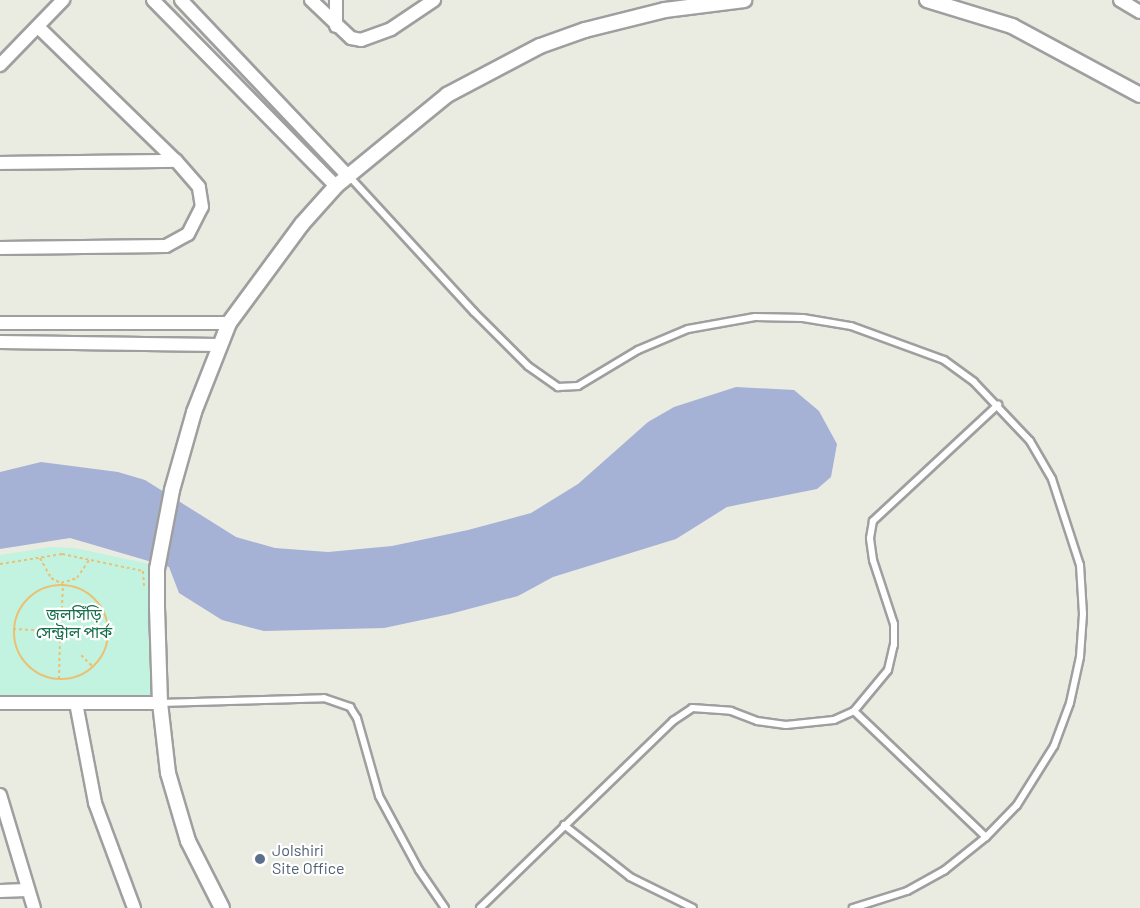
<!DOCTYPE html>
<html>
<head>
<meta charset="utf-8">
<style>
  body { margin:0 }
  #map { position:relative; width:1140px; height:908px; overflow:hidden; background:#eaece2; font-family:Barlow,"Noto Sans Bengali",sans-serif }
  div>[style] { position:absolute }
  [style*='--x'] { left:calc(var(--x)*1px); top:calc(var(--y)*1px); width:calc(var(--w)*1px); rotate:calc(var(--a)*1deg) }
  .park>* { inset:0; background:#c2f3e0 }
  .water>* { inset:0; background:#a6b1d6 }
  .path>* { height:2px; margin-top:-1px; transform-origin:0; background:repeating-linear-gradient(90deg,#ebc073 0 3px,transparent 0 6px) }
  .path>.ring { margin:-1px; padding:0; box-sizing:content-box; background:none; border:2px solid #ebc073; border-radius:50% }
  .roads { filter:drop-shadow(2px 0 #9f9f9f) drop-shadow(-2px 0 #9f9f9f) drop-shadow(0 2px #9f9f9f) drop-shadow(0 -2px #9f9f9f) }
  .service>* { height:6px; margin:-3px; padding:0 3px; transform-origin:3px; border-radius:3px; background:#fff }
  .minor>* { height:12px; margin:-6px; padding:0 6px; transform-origin:6px; border-radius:6px; background:#fff }
  .tertiary>* { height:14px; margin:-7px; padding:0 7px; transform-origin:7px; border-radius:7px; background:#fff }
  .dots>* { width:16px; height:16px; translate:-50% -50%; box-sizing:border-box; border:3px solid #fff; border-radius:50% }
  span { translate:-50% -50%; white-space:nowrap; text-align:center; line-height:1.15; -webkit-text-stroke:4.5px #fff; paint-order:stroke }
  .park-label { font-size:16px; color:#156d4c }
  .service-label { font-size:16px; color:#4e5e75 }
  .left { translate:0 -50%; text-align:left }
</style>
</head>
<body>
<div id="map">
  <div class="park">
    <i style="clip-path:polygon(51px 547px,75px 548px,150px 564px,157px 698px,0 697px,0 555px)"></i>
  </div>
  <div class="water">
    <i style="clip-path:polygon(736px 387px,794px 390px,819px 411px,837px 444px,831px 477px,817px 489px,727px 507px,676px 539px,553px 577px,518px 596px,450px 614px,384px 628px,264px 631px,222px 620px,179px 593px,169px 567px,70px 538px,0 549px,0 472px,41px 462px,118px 472px,145px 480px,236px 537px,275px 548px,328px 552px,392px 546px,468px 530px,531px 513px,578px 484px,648px 422px,674px 407px)"></i>
  </div>
  <div class="path">
    <i style="--x:40;--y:558;--w:23;--a:61"></i>
    <i style="--x:51;--y:578;--w:11;--a:27"></i>
    <i style="--x:61;--y:583;--w:17;--a:-17"></i>
    <i style="--x:77;--y:578;--w:22;--a:-56"></i>
    <i style="--x:0;--y:564;--w:63;--a:-9.2"></i>
    <i style="--x:62;--y:554;--w:83;--a:11.9"></i>
    <i style="--x:143;--y:571;--w:15;--a:86"></i>
    <i class="ring" style="left:14px;top:585px;width:92px;height:92px"></i>
    <i style="--x:61;--y:627;--w:43;--a:-87.3"></i>
    <i style="--x:13;--y:629;--w:35;--a:3"></i>
    <i style="--x:86;--y:634;--w:22;--a:3"></i>
    <i style="--x:81;--y:655;--w:17;--a:45"></i>
    <i style="--x:59;--y:679;--w:40;--a:-88.6"></i>
  </div>
  <div class="roads">
    <div class="service">
      <i style="--x:348;--y:175;--w:186;--a:47.4"></i>
      <i style="--x:474;--y:312;--w:76;--a:45"></i>
      <i style="--x:528;--y:366;--w:37;--a:35"></i>
      <i style="--x:558;--y:387;--w:20;--a:-3"></i>
      <i style="--x:578;--y:386;--w:70;--a:-31"></i>
      <i style="--x:638;--y:350;--w:54;--a:-22.8"></i>
      <i style="--x:688;--y:329;--w:68;--a:-10.2"></i>
      <i style="--x:755;--y:317;--w:48;--a:1.2"></i>
      <i style="--x:803;--y:318;--w:49;--a:9.5"></i>
      <i style="--x:851;--y:326;--w:99;--a:20.1"></i>
      <i style="--x:944;--y:360;--w:37;--a:36"></i>
      <i style="--x:974;--y:382;--w:81;--a:46.5"></i>
      <i style="--x:1030;--y:441;--w:44;--a:59.9"></i>
      <i style="--x:1052;--y:479;--w:90;--a:72"></i>
      <i style="--x:1080;--y:565;--w:49;--a:86.5"></i>
      <i style="--x:1083;--y:614;--w:43;--a:94"></i>
      <i style="--x:1080;--y:657;--w:47;--a:102.3"></i>
      <i style="--x:1070;--y:703;--w:46;--a:110.4"></i>
      <i style="--x:1054;--y:746;--w:70;--a:122.1"></i>
      <i style="--x:1017;--y:805;--w:45;--a:134.1"></i>
      <i style="--x:986;--y:837;--w:53;--a:141.2"></i>
      <i style="--x:945;--y:870;--w:43;--a:151.1"></i>
      <i style="--x:907;--y:891;--w:57;--a:162.5"></i>
      <i style="--x:160;--y:703;--w:164;--a:-1.7"></i>
      <i style="--x:324;--y:698;--w:28;--a:19"></i>
      <i style="--x:350;--y:707;--w:13;--a:58"></i>
      <i style="--x:357;--y:718;--w:81;--a:74.2"></i>
      <i style="--x:379;--y:796;--w:84;--a:61.6"></i>
      <i style="--x:419;--y:870;--w:46;--a:55.6"></i>
      <i style="--x:854;--y:711;--w:182;--a:43.7"></i>
      <i style="--x:564;--y:825;--w:84;--a:38.2"></i>
      <i style="--x:630;--y:877;--w:70;--a:26.2"></i>
      <i style="--x:480;--y:908;--w:269;--a:-44.1"></i>
      <i style="--x:673;--y:721;--w:23;--a:-34"></i>
      <i style="--x:692;--y:708;--w:39;--a:4"></i>
      <i style="--x:731;--y:711;--w:28;--a:21"></i>
      <i style="--x:757;--y:721;--w:29;--a:8"></i>
      <i style="--x:786;--y:725;--w:48;--a:-5.9"></i>
      <i style="--x:834;--y:720;--w:22;--a:-24"></i>
      <i style="--x:854;--y:711;--w:53;--a:-50.3"></i>
      <i style="--x:888;--y:670;--w:26;--a:-77"></i>
      <i style="--x:894;--y:645;--w:21;--a:-90"></i>
      <i style="--x:894;--y:624;--w:67;--a:-108.2"></i>
      <i style="--x:873;--y:560;--w:22;--a:-98"></i>
      <i style="--x:870;--y:538;--w:17;--a:-80"></i>
      <i style="--x:873;--y:521;--w:171;--a:-42.9"></i>
    </div>
    <div class="minor">
      <i style="--x:153;--y:0;--w:261;--a:45.5"></i>
      <i style="--x:181;--y:0;--w:241;--a:46.5"></i>
      <i style="--x:311;--y:0;--w:55;--a:43.5"></i>
      <i style="--x:351;--y:38;--w:10;--a:11"></i>
      <i style="--x:361;--y:40;--w:32;--a:-20"></i>
      <i style="--x:391;--y:29;--w:52;--a:-34"></i>
      <i style="--x:1120;--y:0;--w:23;--a:31"></i>
      <i style="--x:336;--y:26;--w:26;--a:-90"></i>
      <i style="--x:0;--y:65;--w:91;--a:-45.9"></i>
      <i style="--x:0;--y:163;--w:176;--a:-0.7"></i>
      <i style="--x:0;--y:248;--w:166;--a:-0.7"></i>
      <i style="--x:166;--y:246;--w:25;--a:-29"></i>
      <i style="--x:188;--y:234;--w:30;--a:-63"></i>
      <i style="--x:202;--y:207;--w:20;--a:-99"></i>
      <i style="--x:199;--y:187;--w:35;--a:-131"></i>
      <i style="--x:176;--y:161;--w:192;--a:-135.8"></i>
      <i style="--x:0;--y:323;--w:229;--a:0"></i>
      <i style="--x:0;--y:342;--w:218;--a:0.8"></i>
      <i style="--x:0;--y:703;--w:160;--a:0"></i>
      <i style="--x:76;--y:703;--w:102;--a:79.2"></i>
      <i style="--x:95;--y:803;--w:112;--a:69.6"></i>
      <i style="--x:0;--y:795;--w:118;--a:73.3"></i>
      <i style="--x:0;--y:891;--w:27;--a:-2"></i>
    </div>
    <div class="tertiary">
      <i style="--x:927;--y:0;--w:89;--a:17"></i>
      <i style="--x:1012;--y:26;--w:145;--a:28.3"></i>
      <i style="--x:222;--y:908;--w:75;--a:-116.9"></i>
      <i style="--x:188;--y:841;--w:71;--a:-106.4"></i>
      <i style="--x:168;--y:773;--w:70;--a:-96.5"></i>
      <i style="--x:160;--y:703;--w:94;--a:-91.8"></i>
      <i style="--x:157;--y:609;--w:40;--a:-90"></i>
      <i style="--x:157;--y:569;--w:80;--a:-79.2"></i>
      <i style="--x:172;--y:490;--w:81;--a:-74.2"></i>
      <i style="--x:194;--y:412;--w:96;--a:-68.5"></i>
      <i style="--x:229;--y:323;--w:123;--a:-53.6"></i>
      <i style="--x:302;--y:224;--w:51;--a:-48.2"></i>
      <i style="--x:336;--y:186;--w:144;--a:-39.3"></i>
      <i style="--x:447;--y:95;--w:105;--a:-27.8"></i>
      <i style="--x:540;--y:46;--w:48;--a:-19.6"></i>
      <i style="--x:585;--y:30;--w:82;--a:-14"></i>
      <i style="--x:665;--y:10;--w:80;--a:-7.2"></i>
    </div>
  </div>
  <div class="dots">
    <i style="left:260px;top:859px;background:#5c6f8a"></i>
  </div>
  <div class="park-label">
    <span style="left:74px;top:623px">জলসিঁড়ি<br>সেন্ট্রাল পার্ক</span>
  </div>
  <div class="service-label">
    <span class="left" style="left:272px;top:859px">Jolshiri<br>Site Office</span>
  </div>
</div>
</body>
</html>
